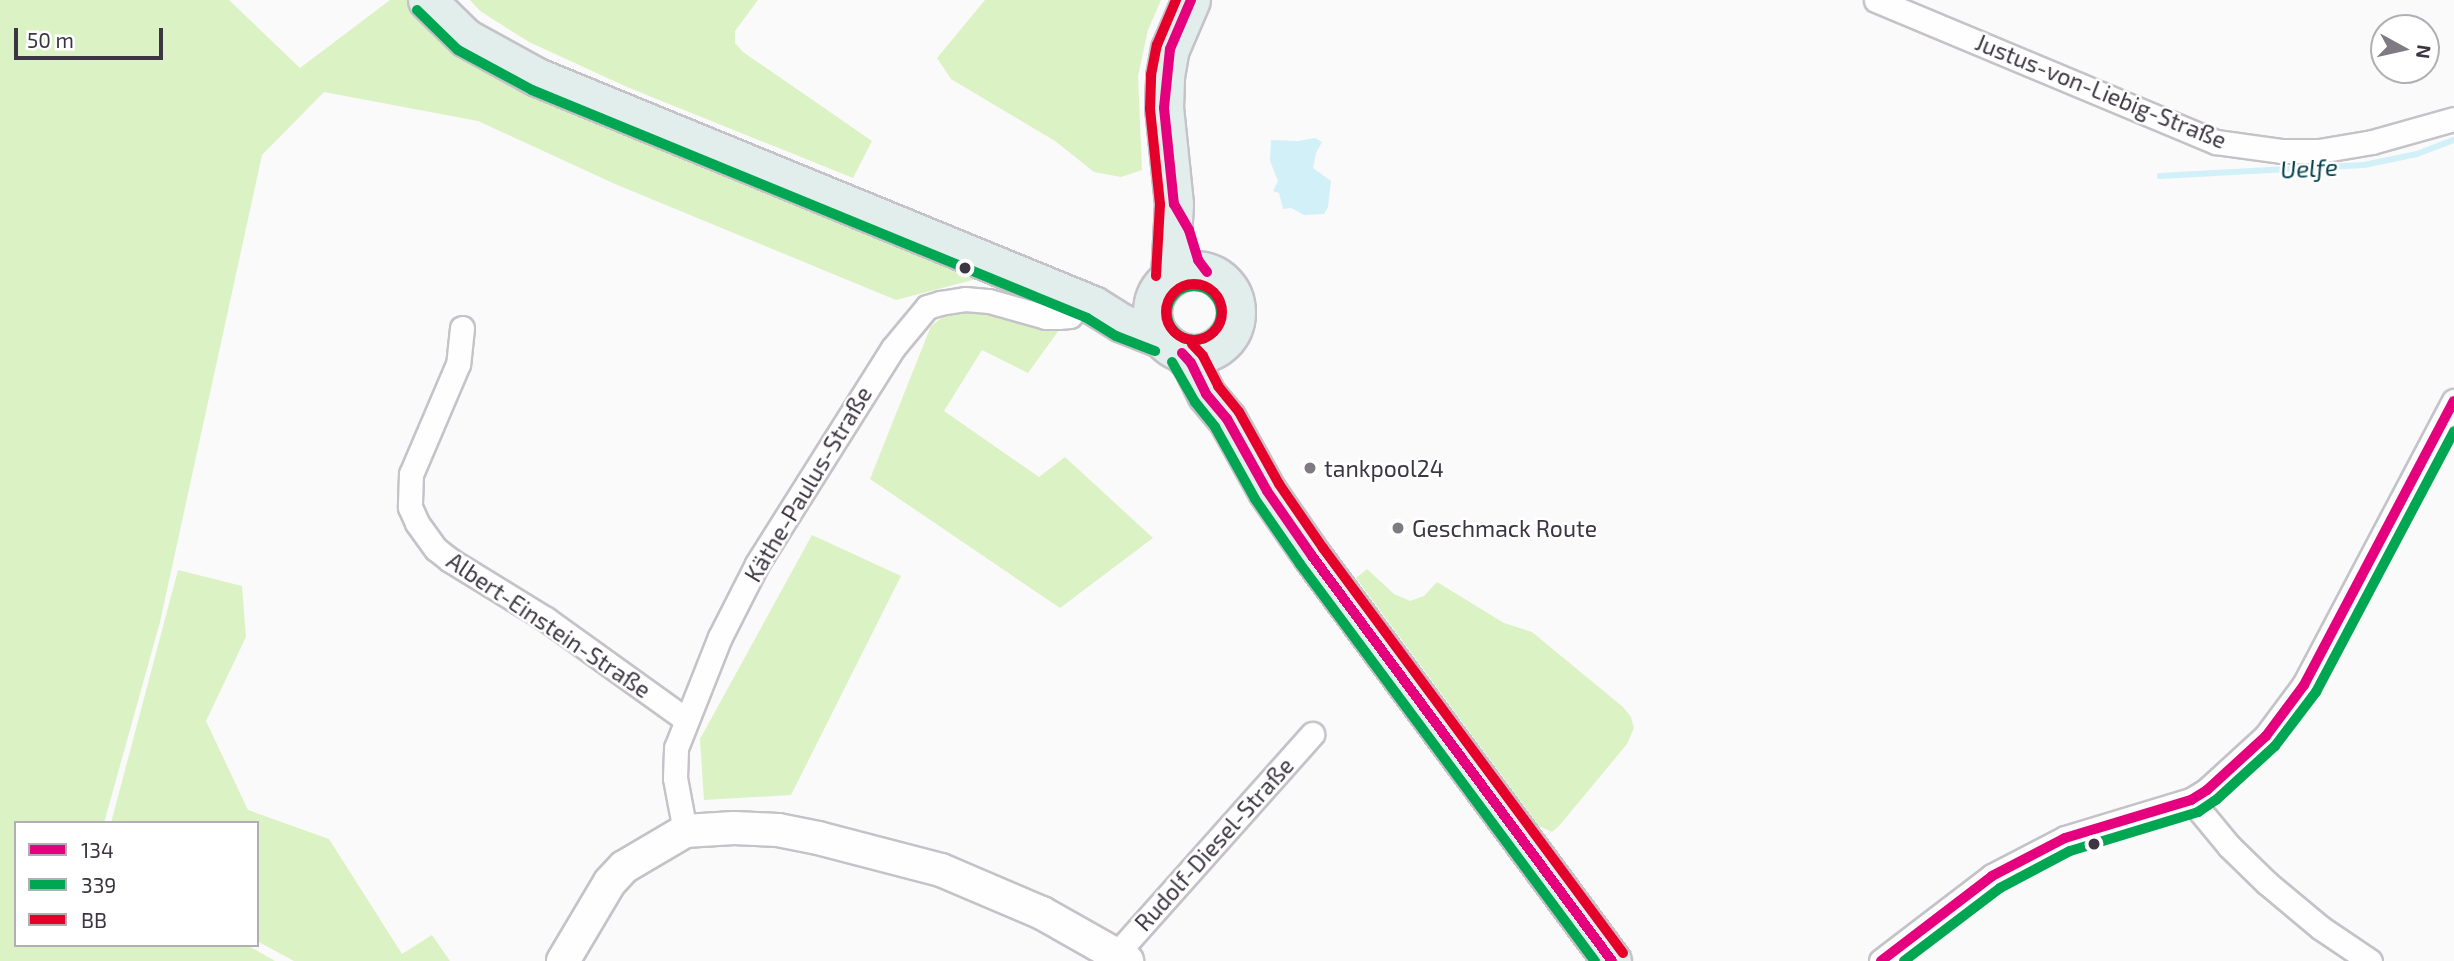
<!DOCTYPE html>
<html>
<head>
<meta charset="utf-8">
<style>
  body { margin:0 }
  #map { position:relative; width:2454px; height:961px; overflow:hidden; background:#fafafa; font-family:"Exo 2",sans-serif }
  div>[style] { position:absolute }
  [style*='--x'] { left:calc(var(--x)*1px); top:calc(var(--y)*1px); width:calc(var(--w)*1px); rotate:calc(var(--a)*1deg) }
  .green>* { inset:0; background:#dbf2c4 }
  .water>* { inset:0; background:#d1f0f8 }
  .stream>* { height:6px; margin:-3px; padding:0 3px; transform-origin:3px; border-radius:3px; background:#d1f0f8 }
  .roads { filter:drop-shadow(2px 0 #c5c2c8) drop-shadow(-2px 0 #c5c2c8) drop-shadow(0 2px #c5c2c8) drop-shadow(0 -2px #c5c2c8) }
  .street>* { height:23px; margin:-11.5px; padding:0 11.5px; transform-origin:11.5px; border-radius:11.5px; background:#fefefe }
  .secondary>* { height:32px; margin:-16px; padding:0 16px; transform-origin:16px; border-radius:16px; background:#fefefe }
  .primary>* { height:37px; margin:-18.5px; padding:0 18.5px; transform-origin:18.5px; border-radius:18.5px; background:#e1eeec }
  .primary>.ring { margin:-18.5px; padding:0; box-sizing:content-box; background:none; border:37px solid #e1eeec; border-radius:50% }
  .bus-1>* { height:10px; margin:-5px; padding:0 5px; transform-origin:5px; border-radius:5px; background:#e5007d }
  .bus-2>* { height:10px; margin:-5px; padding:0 5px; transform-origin:5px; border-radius:5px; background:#00a651 }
  .bus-2>.ring { margin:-5px; padding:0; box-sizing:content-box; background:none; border:10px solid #00a651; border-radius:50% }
  .bus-3>* { height:10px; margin:-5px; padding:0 5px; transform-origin:5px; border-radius:5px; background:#e4002b }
  .bus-3>.ring { margin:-5px; padding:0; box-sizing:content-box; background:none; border:10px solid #e4002b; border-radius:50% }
  .dots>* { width:19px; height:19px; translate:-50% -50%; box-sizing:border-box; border:4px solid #fff; border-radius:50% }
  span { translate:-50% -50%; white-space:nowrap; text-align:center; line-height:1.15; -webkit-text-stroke:5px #fff; paint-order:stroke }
  .street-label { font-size:23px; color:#3b3642 }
  .poi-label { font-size:23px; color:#3b3642 }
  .left { translate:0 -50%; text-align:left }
  .water-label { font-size:24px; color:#00404b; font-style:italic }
  .legend { position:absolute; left:14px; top:821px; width:245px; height:126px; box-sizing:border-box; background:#fff; border:2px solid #b1afb3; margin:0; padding:9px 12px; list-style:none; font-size:21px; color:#3b3642 }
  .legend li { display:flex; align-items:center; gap:14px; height:35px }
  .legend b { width:35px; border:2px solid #b1afb3 }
  .north { position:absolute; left:2370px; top:14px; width:70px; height:70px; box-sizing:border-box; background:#fff; border:2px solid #b1afb3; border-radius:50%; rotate:98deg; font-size:19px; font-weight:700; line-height:28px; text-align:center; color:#3b3642 }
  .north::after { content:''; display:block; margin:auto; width:24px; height:32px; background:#7e7b82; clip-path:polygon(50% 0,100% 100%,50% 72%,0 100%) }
  .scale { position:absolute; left:14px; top:28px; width:149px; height:32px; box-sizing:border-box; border:4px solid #3b3642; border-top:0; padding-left:9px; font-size:21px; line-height:24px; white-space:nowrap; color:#3b3642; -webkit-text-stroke:5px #fff; paint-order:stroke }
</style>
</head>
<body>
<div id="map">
  <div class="green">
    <i style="clip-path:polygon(0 0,229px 0,300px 68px,390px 0,407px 0,434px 32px,984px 277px,896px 300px,615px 184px,478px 121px,324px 92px,262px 155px,160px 622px,104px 823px,16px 823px,16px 945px,247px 945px,275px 961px,0 961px)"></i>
    <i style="clip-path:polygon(470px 0,758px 0,735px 31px,735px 43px,743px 52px,872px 141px,853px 178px,627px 87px,529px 42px,480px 11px)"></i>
    <i style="clip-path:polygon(985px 0,1161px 0,1148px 30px,1138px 76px,1142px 170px,1121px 177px,1094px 172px,1055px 141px,951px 79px,937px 58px)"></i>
    <i style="clip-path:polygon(991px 310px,1059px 330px,1028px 373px,982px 350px,944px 411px,1039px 477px,1065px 457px,1153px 538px,1060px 608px,870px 479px,931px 326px,943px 317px)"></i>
    <i style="clip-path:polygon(812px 535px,901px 576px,791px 795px,704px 800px,700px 739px)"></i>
    <i style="clip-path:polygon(1367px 569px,1394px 594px,1410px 601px,1424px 596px,1437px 582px,1504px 623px,1532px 632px,1623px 707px,1631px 717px,1634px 728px,1627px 744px,1559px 826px,1552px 832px,1539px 826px,1356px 578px)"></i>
    <i style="clip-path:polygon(178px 570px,242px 586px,246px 637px,206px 721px,248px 810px,329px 839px,402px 954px,432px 935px,450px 961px,294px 961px,257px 941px,257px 823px,111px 823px)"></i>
  </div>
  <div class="water">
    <i style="clip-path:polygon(1315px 138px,1322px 142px,1316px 153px,1313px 168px,1331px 181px,1328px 207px,1324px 214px,1304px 215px,1291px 208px,1283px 209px,1279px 193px,1273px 191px,1278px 181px,1270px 161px,1271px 140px,1298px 141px)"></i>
  </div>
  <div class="stream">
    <i style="--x:2160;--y:176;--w:204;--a:-3.1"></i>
    <i style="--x:2364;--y:165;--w:54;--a:-11.7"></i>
    <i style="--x:2417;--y:154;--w:40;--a:-21"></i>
  </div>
  <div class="roads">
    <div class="street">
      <i style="--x:1876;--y:0;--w:368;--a:22.7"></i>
      <i style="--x:2216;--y:142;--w:67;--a:7.8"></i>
      <i style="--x:2282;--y:151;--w:37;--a:0"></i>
      <i style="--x:2319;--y:151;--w:54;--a:-9.6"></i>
      <i style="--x:2372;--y:142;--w:85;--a:-15.7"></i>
      <i style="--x:462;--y:328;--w:36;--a:96"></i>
      <i style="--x:458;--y:364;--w:120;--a:113.1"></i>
      <i style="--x:411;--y:474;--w:33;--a:92"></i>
      <i style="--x:410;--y:507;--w:17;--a:66"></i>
      <i style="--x:417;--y:523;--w:32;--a:54"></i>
      <i style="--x:436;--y:549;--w:18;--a:38"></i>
      <i style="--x:450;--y:560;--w:113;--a:31.6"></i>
      <i style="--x:546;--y:619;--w:171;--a:35.7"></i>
      <i style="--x:2191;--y:800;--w:60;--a:50.4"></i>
      <i style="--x:2229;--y:846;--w:53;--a:44.2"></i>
      <i style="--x:2267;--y:883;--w:70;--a:39.8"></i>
      <i style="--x:2321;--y:928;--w:59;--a:34"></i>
      <i style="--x:685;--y:831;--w:54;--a:-100.7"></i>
      <i style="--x:675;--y:778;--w:30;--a:-88"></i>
      <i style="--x:676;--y:748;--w:119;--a:-68.4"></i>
      <i style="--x:720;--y:637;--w:82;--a:-63.1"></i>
      <i style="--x:757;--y:564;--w:255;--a:-57.8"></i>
      <i style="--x:893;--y:348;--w:53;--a:-50.3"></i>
      <i style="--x:927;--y:307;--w:14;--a:-17"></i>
      <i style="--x:940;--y:303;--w:25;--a:-9"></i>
      <i style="--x:965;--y:299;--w:24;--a:5"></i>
      <i style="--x:989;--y:301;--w:59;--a:15.7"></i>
      <i style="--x:1046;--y:317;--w:12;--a:0"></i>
      <i style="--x:1058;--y:317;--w:12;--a:-5"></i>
      <i style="--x:1070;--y:316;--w:19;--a:-55"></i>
      <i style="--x:1110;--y:961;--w:304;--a:-48.3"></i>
      <i style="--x:1881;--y:961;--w:140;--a:-37.4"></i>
      <i style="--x:1992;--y:876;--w:82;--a:-27.5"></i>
      <i style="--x:2065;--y:838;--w:132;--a:-16.8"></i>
      <i style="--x:2191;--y:800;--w:19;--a:-32"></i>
      <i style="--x:2207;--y:790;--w:80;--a:-42.5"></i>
      <i style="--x:2266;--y:736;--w:64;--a:-53.3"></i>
      <i style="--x:2304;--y:685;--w:321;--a:-62.2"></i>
    </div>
    <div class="secondary">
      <i style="--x:563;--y:961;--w:92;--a:-59.3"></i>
      <i style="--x:610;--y:882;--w:21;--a:-47"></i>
      <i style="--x:624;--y:867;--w:71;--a:-30.5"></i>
      <i style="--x:685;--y:831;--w:49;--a:-3.5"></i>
      <i style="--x:734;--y:828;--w:44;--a:2.6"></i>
      <i style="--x:778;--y:830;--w:41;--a:11.3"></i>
      <i style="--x:818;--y:838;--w:127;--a:14.6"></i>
      <i style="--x:941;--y:870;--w:110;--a:23.1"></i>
      <i style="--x:1042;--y:913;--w:98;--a:29.5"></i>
    </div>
    <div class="primary">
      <i style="--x:427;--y:0;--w:54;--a:44.3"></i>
      <i style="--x:466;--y:38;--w:81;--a:28.8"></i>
      <i style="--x:537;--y:77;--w:601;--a:22.3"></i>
      <i style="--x:1093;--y:305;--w:34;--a:32"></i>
      <i style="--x:1122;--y:323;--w:41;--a:21.5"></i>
      <i class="ring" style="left:1152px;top:270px;width:47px;height:47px"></i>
      <i style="--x:1170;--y:277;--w:73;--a:-86.9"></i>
      <i style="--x:1174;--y:204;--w:97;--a:-95.9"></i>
      <i style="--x:1164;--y:108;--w:32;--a:-88"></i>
      <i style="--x:1165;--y:76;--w:27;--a:-80"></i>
      <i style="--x:1170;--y:49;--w:53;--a:-66.8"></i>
      <i style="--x:1182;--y:353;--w:13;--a:48"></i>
      <i style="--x:1191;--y:363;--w:34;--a:64"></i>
      <i style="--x:1206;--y:394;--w:33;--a:50"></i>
      <i style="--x:1227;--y:419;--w:82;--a:60.9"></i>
      <i style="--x:1267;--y:491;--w:79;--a:55.3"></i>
      <i style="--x:1312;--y:556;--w:504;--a:53.47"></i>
    </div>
  </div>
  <div class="bus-1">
    <i style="--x:1191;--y:0;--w:53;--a:113.2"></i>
    <i style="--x:1170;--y:49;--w:59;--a:95.8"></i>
    <i style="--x:1164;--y:108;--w:97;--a:84.1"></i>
    <i style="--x:1174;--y:204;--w:30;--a:60"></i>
    <i style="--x:1189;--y:230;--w:31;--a:73"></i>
    <i style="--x:1198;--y:260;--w:15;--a:53"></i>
    <i style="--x:1182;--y:353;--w:13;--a:48"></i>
    <i style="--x:1191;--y:363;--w:34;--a:64"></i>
    <i style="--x:1206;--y:394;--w:33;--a:50"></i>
    <i style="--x:1227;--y:419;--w:82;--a:60.9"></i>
    <i style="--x:1267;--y:491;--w:79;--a:55.3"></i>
    <i style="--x:1312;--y:556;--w:504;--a:53.47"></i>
    <i style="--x:1881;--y:961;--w:140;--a:-37.4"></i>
    <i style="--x:1992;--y:876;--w:82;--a:-27.5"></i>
    <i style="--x:2065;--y:838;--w:132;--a:-16.8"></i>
    <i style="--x:2191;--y:800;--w:19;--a:-32"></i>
    <i style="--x:2207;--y:790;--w:80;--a:-42.5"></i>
    <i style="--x:2266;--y:736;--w:64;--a:-53.3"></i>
    <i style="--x:2304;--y:685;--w:321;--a:-62.2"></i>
  </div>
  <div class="bus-2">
    <i style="--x:417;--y:10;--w:57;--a:44.3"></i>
    <i style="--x:458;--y:50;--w:84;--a:28.4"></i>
    <i style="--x:532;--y:90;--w:600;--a:22.33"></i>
    <i style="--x:1087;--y:318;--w:34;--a:32"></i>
    <i style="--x:1116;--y:336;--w:42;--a:21"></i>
    <i class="ring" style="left:1167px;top:286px;width:44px;height:44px"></i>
    <i style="--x:1172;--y:362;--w:46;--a:60.1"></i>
    <i style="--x:1195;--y:402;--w:32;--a:51"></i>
    <i style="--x:1215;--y:427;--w:82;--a:60.9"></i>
    <i style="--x:1255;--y:499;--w:79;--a:55.3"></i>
    <i style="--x:1300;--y:564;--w:495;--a:53.4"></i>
    <i style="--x:1904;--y:961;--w:121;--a:-37.2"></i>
    <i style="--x:2000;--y:888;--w:79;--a:-27.9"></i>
    <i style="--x:2070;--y:851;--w:134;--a:-16.9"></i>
    <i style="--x:2198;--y:812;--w:22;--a:-34"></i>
    <i style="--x:2216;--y:800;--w:80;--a:-42.5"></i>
    <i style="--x:2275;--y:746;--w:68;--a:-52.8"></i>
    <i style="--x:2316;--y:692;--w:295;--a:-62.1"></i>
  </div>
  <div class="bus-3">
    <i style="--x:1156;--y:276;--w:72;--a:-86.8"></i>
    <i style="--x:1160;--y:204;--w:96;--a:-96"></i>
    <i style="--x:1150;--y:109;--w:34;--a:-88"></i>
    <i style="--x:1151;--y:75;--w:31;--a:-79"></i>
    <i style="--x:1157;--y:45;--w:49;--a:-67.1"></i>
    <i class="ring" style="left:1166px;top:284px;width:46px;height:46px"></i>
    <i style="--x:1192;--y:344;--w:16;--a:47"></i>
    <i style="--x:1203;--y:356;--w:34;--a:63"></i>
    <i style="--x:1218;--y:386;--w:33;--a:51"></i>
    <i style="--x:1239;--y:412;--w:82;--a:60.9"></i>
    <i style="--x:1279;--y:484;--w:78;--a:55.5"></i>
    <i style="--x:1323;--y:548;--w:504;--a:53.47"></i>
  </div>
  <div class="dots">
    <i style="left:965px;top:268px;background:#3b3642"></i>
    <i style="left:1310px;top:468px;background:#7e7b82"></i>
    <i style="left:1398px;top:528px;background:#7e7b82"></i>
    <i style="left:2094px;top:844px;background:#3b3642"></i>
  </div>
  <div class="street-label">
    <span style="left:2101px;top:91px;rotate:22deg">Justus-von-Liebig-Straße</span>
    <span style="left:808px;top:484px;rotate:-59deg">Käthe-Paulus-Straße</span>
    <span style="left:549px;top:625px;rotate:34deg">Albert-Einstein-Straße</span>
    <span style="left:1214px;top:844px;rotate:-48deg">Rudolf-Diesel-Straße</span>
  </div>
  <div class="poi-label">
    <span class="left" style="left:1324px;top:468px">tankpool24</span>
    <span class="left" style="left:1412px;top:528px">Geschmack Route</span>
  </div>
  <div class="water-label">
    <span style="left:2309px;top:168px;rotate:-3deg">Uelfe</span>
  </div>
  <ul class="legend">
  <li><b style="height:9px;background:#e5007d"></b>134</li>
  <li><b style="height:9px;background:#00a651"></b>339</li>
  <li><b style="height:9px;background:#e4002b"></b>BB</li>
  </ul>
  <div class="north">N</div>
  <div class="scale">50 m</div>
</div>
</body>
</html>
